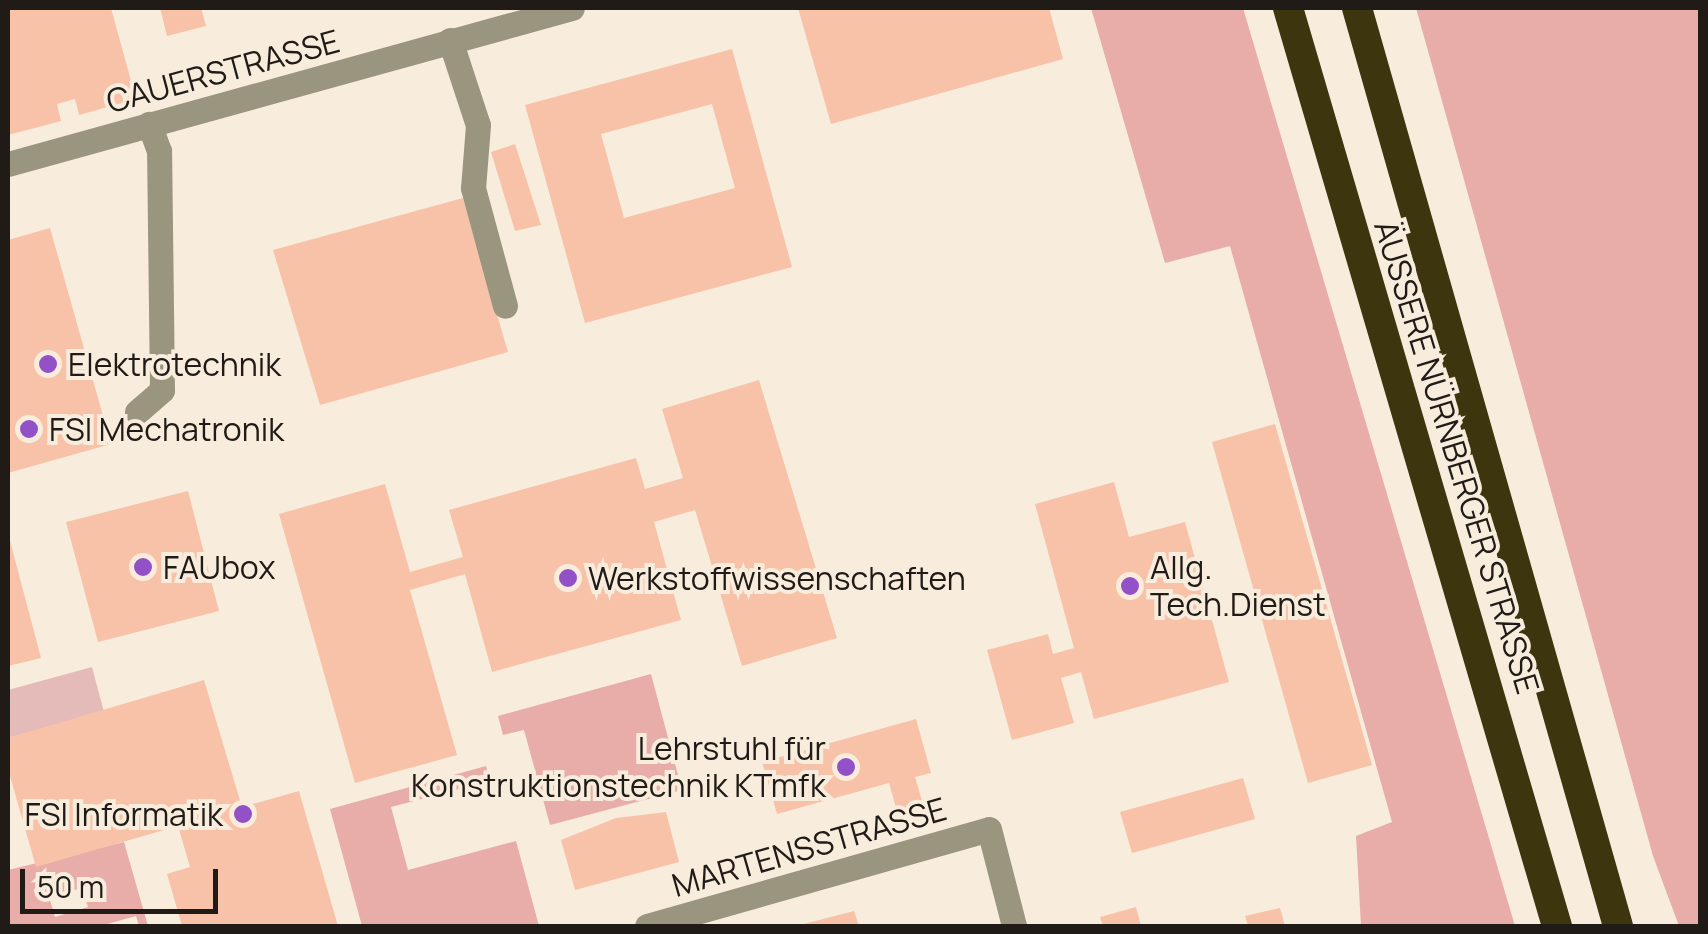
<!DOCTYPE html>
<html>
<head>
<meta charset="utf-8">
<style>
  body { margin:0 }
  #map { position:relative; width:1708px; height:934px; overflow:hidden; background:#f8ecdd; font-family:Manrope,sans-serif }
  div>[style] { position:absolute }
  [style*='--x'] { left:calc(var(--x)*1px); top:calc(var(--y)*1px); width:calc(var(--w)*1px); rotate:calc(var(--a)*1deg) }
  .green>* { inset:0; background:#e4bbb8 }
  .forest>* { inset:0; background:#e8aca9 }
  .building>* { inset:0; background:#f8c2a8 }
  .street>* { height:25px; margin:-12.5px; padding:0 12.5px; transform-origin:12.5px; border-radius:12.5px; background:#9a957f }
  .highway>* { height:30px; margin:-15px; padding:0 15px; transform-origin:15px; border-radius:15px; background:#3d350e }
  .dots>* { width:28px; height:28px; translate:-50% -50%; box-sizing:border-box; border:5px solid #f8ecdd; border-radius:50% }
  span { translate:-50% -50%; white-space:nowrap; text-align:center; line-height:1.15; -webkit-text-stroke:8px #f8ecdd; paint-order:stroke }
  .street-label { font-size:32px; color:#201b16 }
  .poi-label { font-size:32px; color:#201b16 }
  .left { translate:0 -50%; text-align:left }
  .right { translate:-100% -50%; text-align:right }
  .frame { position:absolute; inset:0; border:10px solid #201b16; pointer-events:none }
  .scale { position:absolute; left:20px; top:869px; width:198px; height:45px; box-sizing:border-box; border:5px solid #201b16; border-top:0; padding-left:12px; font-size:30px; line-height:35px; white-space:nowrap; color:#201b16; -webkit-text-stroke:8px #f8ecdd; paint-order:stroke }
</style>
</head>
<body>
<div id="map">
  <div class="green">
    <i style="clip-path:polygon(92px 667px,104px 712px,8px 738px,8px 690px)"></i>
  </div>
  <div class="forest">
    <i style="clip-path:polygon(1091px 8px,1243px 8px,1515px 926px,1361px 926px,1356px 836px,1392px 822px,1230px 246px,1165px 263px)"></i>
    <i style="clip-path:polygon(1416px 8px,1700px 8px,1700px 926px,1679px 926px,1653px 856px)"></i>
    <i style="clip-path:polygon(651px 674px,682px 790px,550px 825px,524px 730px,503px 735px,498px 716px)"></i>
    <i style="clip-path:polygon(486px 766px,490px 781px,391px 807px,408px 870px,516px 841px,539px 926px,362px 926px,330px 809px)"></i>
    <i style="clip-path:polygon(evenodd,124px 842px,148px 926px,139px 926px,136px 916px,100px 926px,8px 926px,8px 870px,124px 842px,82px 888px,88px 907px,55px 917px,49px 897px,82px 888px)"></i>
  </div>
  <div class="building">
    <i style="clip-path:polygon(8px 8px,111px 8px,136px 99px,79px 115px,75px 99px,57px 104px,61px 121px,8px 135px)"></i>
    <i style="clip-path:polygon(160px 8px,201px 8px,206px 26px,167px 36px)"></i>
    <i style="clip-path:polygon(798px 8px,1049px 8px,1063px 59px,831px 124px)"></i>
    <i style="clip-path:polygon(evenodd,732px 49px,792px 267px,585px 323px,525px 105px,732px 49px,712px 104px,735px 188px,624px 218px,601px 134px,712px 104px)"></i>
    <i style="clip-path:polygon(515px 144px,541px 225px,515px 231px,491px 152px)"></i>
    <i style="clip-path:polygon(463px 198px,508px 352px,320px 405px,273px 250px)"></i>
    <i style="clip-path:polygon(50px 228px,111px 444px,8px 473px,8px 240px)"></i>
    <i style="clip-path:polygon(759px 380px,837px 638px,742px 666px,695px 510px,654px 522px,681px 620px,492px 672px,465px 574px,410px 590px,457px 755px,355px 783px,279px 514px,385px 484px,410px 572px,431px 566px,463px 557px,449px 510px,636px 458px,645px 489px,683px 478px,662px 409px)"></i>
    <i style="clip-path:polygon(1275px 424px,1372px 765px,1308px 783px,1212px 442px)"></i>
    <i style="clip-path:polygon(1114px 482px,1129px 537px,1185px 522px,1229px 682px,1094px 719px,1081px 672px,1061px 678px,1074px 723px,1012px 740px,987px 650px,1048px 634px,1053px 654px,1074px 648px,1035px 504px)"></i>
    <i style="clip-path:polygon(188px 491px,219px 611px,98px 642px,66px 522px)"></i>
    <i style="clip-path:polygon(9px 537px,41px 658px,8px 666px,8px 538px)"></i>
    <i style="clip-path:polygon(204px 680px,242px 807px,299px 791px,338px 926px,182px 926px,167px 874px,190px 867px,178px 826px,36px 867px,8px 769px,8px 738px)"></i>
    <i style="clip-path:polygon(916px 719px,931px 773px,915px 777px,927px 818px,901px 825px,889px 783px,777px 814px,762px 762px)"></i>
    <i style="clip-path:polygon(1243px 778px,1255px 819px,1132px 853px,1120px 812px)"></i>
    <i style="clip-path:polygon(666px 812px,679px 862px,575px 890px,561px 840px,616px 818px)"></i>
    <i style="clip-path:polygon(1136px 907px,1141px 926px,1103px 926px,1100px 917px)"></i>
    <i style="clip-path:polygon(1280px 908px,1285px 926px,1248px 926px,1245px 916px)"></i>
    <i style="clip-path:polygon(854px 911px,859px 926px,800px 926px,800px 925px)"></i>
  </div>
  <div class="street">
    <i style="--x:450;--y:40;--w:89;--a:71.8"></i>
    <i style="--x:478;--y:125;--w:63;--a:94.5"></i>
    <i style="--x:473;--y:188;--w:122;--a:74.8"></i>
    <i style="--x:8;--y:164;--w:585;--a:-15.46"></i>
    <i style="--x:137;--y:412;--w:33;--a:-41"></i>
    <i style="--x:162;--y:390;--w:239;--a:-90.7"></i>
    <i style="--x:159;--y:151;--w:29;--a:-110"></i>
    <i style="--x:647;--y:926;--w:355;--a:-15.8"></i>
    <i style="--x:989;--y:829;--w:100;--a:75.5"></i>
  </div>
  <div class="highway">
    <i style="--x:1288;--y:8;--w:957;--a:73.67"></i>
    <i style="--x:1357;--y:8;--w:954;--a:74.13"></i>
  </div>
  <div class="dots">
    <i style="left:48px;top:364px;background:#9251c7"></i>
    <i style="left:29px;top:429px;background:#9251c7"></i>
    <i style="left:143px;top:567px;background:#9251c7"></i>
    <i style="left:568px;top:578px;background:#9251c7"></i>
    <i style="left:1130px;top:586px;background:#9251c7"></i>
    <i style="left:846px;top:767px;background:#9251c7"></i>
    <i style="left:243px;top:814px;background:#9251c7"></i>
  </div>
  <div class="street-label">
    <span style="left:223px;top:71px;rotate:-15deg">CAUERSTRASSE</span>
    <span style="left:1457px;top:457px;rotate:73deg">ÄUSSERE NÜRNBERGER STRASSE</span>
    <span style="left:809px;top:847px;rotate:-16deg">MARTENSSTRASSE</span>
  </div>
  <div class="poi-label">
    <span class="left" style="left:68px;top:364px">Elektrotechnik</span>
    <span class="left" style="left:49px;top:429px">FSI Mechatronik</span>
    <span class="left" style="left:163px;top:567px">FAUbox</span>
    <span class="left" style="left:1150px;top:586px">Allg.<br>Tech.Dienst</span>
    <span class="left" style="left:588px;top:578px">Werkstoffwissenschaften</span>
    <span class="right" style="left:826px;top:767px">Lehrstuhl für<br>Konstruktionstechnik KTmfk</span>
    <span class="right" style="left:223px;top:814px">FSI Informatik</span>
  </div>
  <div class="frame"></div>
  <div class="scale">50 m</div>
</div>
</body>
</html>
